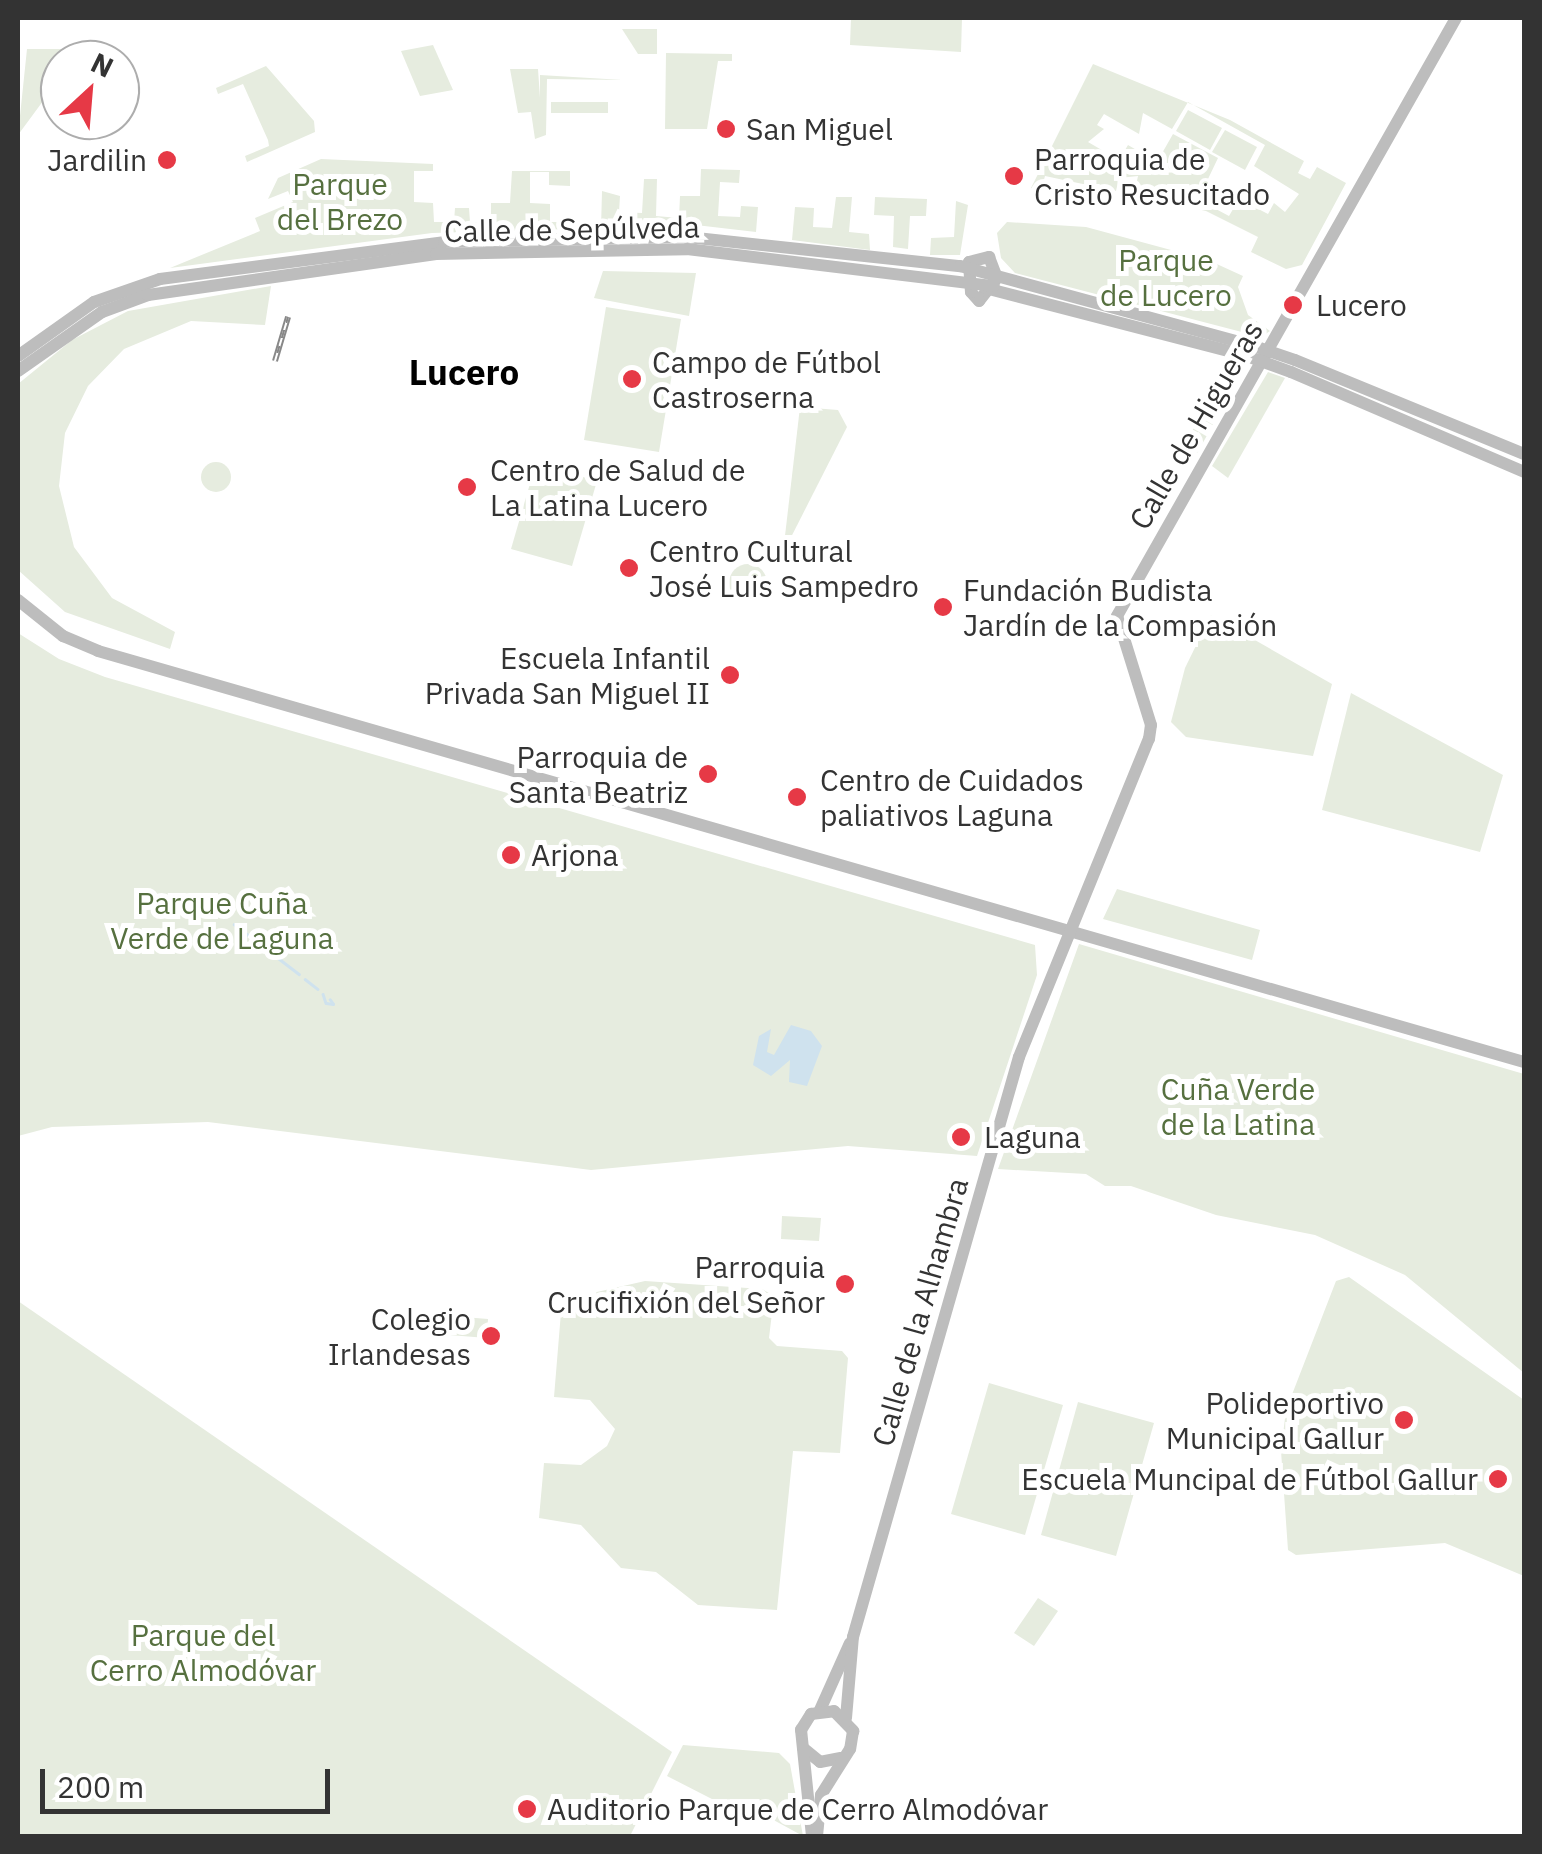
<!DOCTYPE html>
<html>
<head>
<meta charset="utf-8">
<style>
  body { margin:0 }
  #map { position:relative; width:1542px; height:1854px; overflow:hidden; background:#fff; font-family:"IBM Plex Sans",sans-serif }
  div>[style] { position:absolute }
  [style*='--x'] { left:calc(var(--x)*1px); top:calc(var(--y)*1px); width:calc(var(--w)*1px); rotate:calc(var(--a)*1deg) }
  .green>* { inset:0; background:#e6ecdf }
  .round { border-radius:50% }
  .water>* { inset:0; background:#cfe2ee }
  .stream>* { height:2.5px; margin:-1.25px; padding:0 1.25px; transform-origin:1.25px; border-radius:1.25px; background:#cfe2ee }
  .secondary>* { height:12px; margin:-6px; padding:0 6px; transform-origin:6px; border-radius:6px; background:#bdbdbd }
  .rail>* { height:6px; margin-top:-3px; transform-origin:0; background:repeating-linear-gradient(90deg,#fff 0 8px,#888 0 16px); box-sizing:border-box; border-block:2px solid #888 }
  .secondary-bridge>* { height:12px; margin:-6px; padding:0 6px; transform-origin:6px; border-radius:6px; background:#bdbdbd }
  .dots>* { width:28px; height:28px; translate:-50% -50%; box-sizing:border-box; border:5px solid #fff; border-radius:50% }
  span { translate:-50% -50%; white-space:nowrap; text-align:center; line-height:1.15; -webkit-text-stroke:10px #fff; paint-order:stroke }
  .poi-label { font-size:30px; color:#333 }
  .left { translate:0 -50%; text-align:left }
  .right { translate:-100% -50%; text-align:right }
  .park-label { font-size:30px; color:#56703f }
  .street-label { font-size:30px; color:#333 }
  .quarter-label { font-size:35px; color:#000; font-weight:700 }
  .frame { position:absolute; inset:0; border:20px solid #333; pointer-events:none }
  .north { position:absolute; left:40px; top:40px; width:100px; height:100px; box-sizing:border-box; background:#fff; border:2px solid #adadad; border-radius:50%; rotate:26deg; font-size:28px; font-weight:700; line-height:40px; text-align:center; color:#333 }
  .north::after { content:''; display:block; margin:auto; width:35px; height:45px; background:#e63946; clip-path:polygon(50% 0,100% 100%,50% 72%,0 100%) }
  .scale { position:absolute; left:40px; top:1769px; width:290px; height:45px; box-sizing:border-box; border:5px solid #333; border-top:0; padding-left:12px; font-size:30px; line-height:35px; white-space:nowrap; color:#333; -webkit-text-stroke:8px #fff; paint-order:stroke }
</style>
</head>
<body>
<div id="map">
  <div class="green">
    <i style="clip-path:polygon(851px 18px,962px 18px,961px 52px,850px 45px)"></i>
    <i style="clip-path:polygon(622px 29px,657px 29px,657px 54px,638px 54px)"></i>
    <i style="clip-path:polygon(433px 45px,453px 90px,420px 96px,401px 51px)"></i>
    <i style="clip-path:polygon(27px 49px,66px 49px,70px 60px,60px 60px,60px 78px,18px 135px)"></i>
    <i style="clip-path:polygon(666px 53px,732px 54px,732px 61px,718px 61px,707px 129px,665px 129px)"></i>
    <i style="clip-path:polygon(evenodd,1093px 64px,1230px 120px,1304px 161px,1298px 173px,1310px 179px,1317px 167px,1346px 183px,1302px 265px,1286px 269px,1251px 252px,1258px 237px,1206px 211px,1134px 195px,1138px 176px,1119px 178px,1116px 191px,1045px 176px,1041px 191px,1031px 188px,1093px 64px,1188px 102px,1265px 145px,1254px 166px,1299px 194px,1285px 212px,1274px 203px,1268px 214px,1239px 199px,1229px 216px,1197px 199px,1214px 183px,1208px 179px,1218px 158px,1173px 134px,1157px 162px,1128px 145px,1119px 160px,1088px 142px,1104px 129px,1097px 125px,1104px 114px,1139px 134px,1143px 113px,1172px 129px,1188px 102px)"></i>
    <i style="clip-path:polygon(266px 66px,314px 121px,315px 132px,247px 162px,245px 156px,269px 146px,268px 140px,243px 84px,218px 94px,216px 88px)"></i>
    <i style="clip-path:polygon(510px 69px,538px 69px,540px 98px,540px 75px,623px 80px,547px 79px,546px 135px,535px 139px,531px 112px,518px 113px)"></i>
    <i style="clip-path:polygon(551px 102px,608px 102px,608px 113px,551px 113px)"></i>
    <i style="clip-path:polygon(1188px 110px,1222px 128px,1210px 150px,1176px 131px)"></i>
    <i style="clip-path:polygon(1225px 130px,1257px 147px,1245px 170px,1212px 152px)"></i>
    <i style="clip-path:polygon(321px 159px,433px 164px,433px 171px,414px 171px,414px 202px,433px 203px,434px 222px,454px 222px,455px 208px,469px 208px,470px 222px,491px 222px,491px 203px,510px 203px,512px 171px,570px 171px,570px 186px,549px 185px,549px 172px,530px 172px,530px 203px,550px 204px,550px 222px,570px 222px,570px 229px,432px 233px,170px 268px,260px 231px,255px 218px,293px 202px,288px 191px,268px 199px,278px 178px)"></i>
    <i style="clip-path:polygon(701px 169px,740px 170px,739px 183px,720px 182px,718px 216px,740px 217px,741px 206px,758px 207px,756px 232px,687px 224px,601px 228px,602px 191px,620px 196px,619px 212px,642px 213px,644px 179px,657px 179px,656px 216px,679px 218px,680px 196px,700px 196px)"></i>
    <i style="clip-path:polygon(836px 197px,852px 197px,849px 232px,869px 234px,870px 250px,792px 240px,795px 207px,814px 208px,813px 227px,832px 228px)"></i>
    <i style="clip-path:polygon(875px 197px,927px 199px,926px 216px,910px 216px,908px 249px,893px 247px,894px 216px,874px 215px)"></i>
    <i style="clip-path:polygon(956px 201px,968px 205px,960px 255px,930px 255px,931px 238px,954px 237px)"></i>
    <i style="clip-path:polygon(1007px 222px,1086px 227px,1208px 260px,1243px 276px,1238px 287px,1248px 315px,1270px 331px,1261px 337px,1015px 273px,1001px 258px,997px 233px)"></i>
    <i style="clip-path:polygon(603px 271px,696px 273px,689px 316px,594px 298px)"></i>
    <i style="clip-path:polygon(271px 286px,265px 325px,191px 321px,124px 349px,88px 386px,65px 433px,59px 486px,74px 547px,112px 598px,175px 632px,170px 649px,65px 612px,18px 570px,18px 384px,72px 340px,128px 311px)"></i>
    <i style="clip-path:polygon(606px 307px,681px 319px,659px 452px,584px 440px)"></i>
    <i style="clip-path:polygon(1232px 361px,1246px 366px,1196px 455px,1184px 445px)"></i>
    <i style="clip-path:polygon(1268px 372px,1285px 378px,1228px 478px,1212px 466px)"></i>
    <i style="clip-path:polygon(800px 407px,838px 410px,847px 427px,783px 553px)"></i>
    <i class="round" style="left:201px;top:462px;width:30px;height:30px"></i>
    <i style="clip-path:polygon(536px 463px,597px 481px,572px 566px,511px 549px)"></i>
    <i class="round" style="left:729px;top:564px;width:38px;height:38px"></i>
    <i style="clip-path:polygon(1211px 615px,1332px 684px,1313px 756px,1186px 737px,1171px 722px,1185px 668px)"></i>
    <i style="clip-path:polygon(18px 633px,59px 659px,105px 677px,1035px 945px,1037px 975px,977px 1156px,848px 1146px,591px 1170px,208px 1122px,52px 1127px,18px 1136px)"></i>
    <i style="clip-path:polygon(1351px 693px,1503px 775px,1480px 852px,1322px 810px)"></i>
    <i style="clip-path:polygon(1117px 889px,1260px 930px,1252px 960px,1103px 919px)"></i>
    <i style="clip-path:polygon(1079px 944px,1524px 1074px,1524px 1373px,1405px 1275px,1315px 1235px,1216px 1215px,1131px 1186px,1105px 1186px,1086px 1174px,998px 1169px)"></i>
    <i style="clip-path:polygon(782px 1216px,821px 1218px,819px 1241px,781px 1239px)"></i>
    <i style="clip-path:polygon(1349px 1277px,1524px 1400px,1524px 1576px,1445px 1543px,1296px 1555px,1288px 1550px,1281px 1451px,1286px 1410px,1336px 1281px)"></i>
    <i style="clip-path:polygon(645px 1281px,762px 1289px,774px 1296px,769px 1338px,777px 1346px,842px 1351px,848px 1358px,840px 1453px,793px 1451px,777px 1610px,698px 1605px,656px 1572px,621px 1568px,581px 1525px,539px 1518px,544px 1463px,581px 1465px,607px 1446px,615px 1429px,590px 1400px,554px 1397px,562px 1300px)"></i>
    <i style="clip-path:polygon(18px 1301px,672px 1752px,630px 1836px,18px 1836px)"></i>
    <i style="clip-path:polygon(451px 1316px,488px 1319px,487px 1338px,449px 1335px)"></i>
    <i style="clip-path:polygon(989px 1383px,1063px 1405px,1025px 1535px,951px 1514px)"></i>
    <i style="clip-path:polygon(1078px 1402px,1154px 1423px,1116px 1556px,1041px 1535px)"></i>
    <i style="clip-path:polygon(1038px 1598px,1058px 1611px,1034px 1646px,1014px 1633px)"></i>
    <i style="clip-path:polygon(683px 1745px,779px 1753px,790px 1764px,803px 1836px,753px 1809px,747px 1817px,667px 1776px)"></i>
  </div>
  <div class="water">
    <i style="clip-path:polygon(791px 1025px,811px 1031px,822px 1046px,807px 1086px,789px 1082px,790px 1060px,771px 1076px,753px 1065px,759px 1036px,771px 1029px,767px 1052px,774px 1055px)"></i>
  </div>
  <div class="stream">
    <i style="--x:211;--y:910;--w:15;--a:28"></i>
    <i style="--x:234;--y:924;--w:82;--a:37.6"></i>
    <i style="--x:305;--y:979;--w:16;--a:38"></i>
    <i style="--x:323;--y:994;--w:9;--a:72"></i>
    <i style="--x:326;--y:1003;--w:7;--a:8"></i>
    <i style="--x:333;--y:1004;--w:5;--a:-127"></i>
  </div>
  <div class="secondary">
    <i style="--x:989;--y:257;--w:22;--a:69"></i>
    <i style="--x:997;--y:278;--w:29;--a:128"></i>
    <i style="--x:979;--y:301;--w:12;--a:-132"></i>
    <i style="--x:971;--y:292;--w:30;--a:-94"></i>
    <i style="--x:969;--y:262;--w:21;--a:-14"></i>
    <i style="--x:985;--y:288;--w:271;--a:14.5"></i>
    <i style="--x:18;--y:356;--w:93;--a:-35.4"></i>
    <i style="--x:94;--y:302;--w:70;--a:-19.2"></i>
    <i style="--x:160;--y:279;--w:286;--a:-7.4"></i>
    <i style="--x:444;--y:242;--w:243;--a:-1.2"></i>
    <i style="--x:687;--y:237;--w:275;--a:6.1"></i>
    <i style="--x:960;--y:266;--w:302;--a:15.2"></i>
    <i style="--x:1295;--y:360;--w:248;--a:22.3"></i>
    <i style="--x:18;--y:371;--w:103;--a:-35.1"></i>
    <i style="--x:102;--y:312;--w:49;--a:-20.3"></i>
    <i style="--x:148;--y:295;--w:291;--a:-8.1"></i>
    <i style="--x:436;--y:254;--w:251;--a:-1.1"></i>
    <i style="--x:687;--y:249;--w:309;--a:6.9"></i>
    <i style="--x:1291;--y:372;--w:254;--a:23.2"></i>
    <i style="--x:18;--y:600;--w:58;--a:38.7"></i>
    <i style="--x:63;--y:636;--w:38;--a:23"></i>
    <i style="--x:98;--y:651;--w:1484;--a:16.08"></i>
    <i style="--x:820;--y:1710;--w:73;--a:-65.9"></i>
    <i style="--x:846;--y:1718;--w:81;--a:-85.1"></i>
    <i style="--x:853;--y:1637;--w:603;--a:-74.03"></i>
    <i style="--x:1019;--y:1057;--w:344;--a:-67.8"></i>
    <i style="--x:1149;--y:739;--w:14;--a:-82"></i>
    <i style="--x:1151;--y:725;--w:114;--a:-107.3"></i>
    <i style="--x:1117;--y:616;--w:687;--a:-60.45"></i>
    <i style="--x:803;--y:1748;--w:22;--a:39"></i>
    <i style="--x:820;--y:1762;--w:21;--a:-11"></i>
    <i style="--x:812;--y:1836;--w:107;--a:-95.9"></i>
    <i style="--x:801;--y:1730;--w:19;--a:-58"></i>
    <i style="--x:811;--y:1714;--w:23;--a:-7"></i>
    <i style="--x:834;--y:1711;--w:28;--a:46"></i>
    <i style="--x:853;--y:1731;--w:18;--a:99"></i>
    <i style="--x:850;--y:1749;--w:54;--a:122.2"></i>
    <i style="--x:821;--y:1795;--w:41;--a:95.6"></i>
  </div>
  <div class="rail">
    <i style="--x:275;--y:361;--w:46;--a:-73.5"></i>
  </div>
  <div class="secondary-bridge">
    <i style="--x:1251;--y:345;--w:46;--a:18.8"></i>
    <i style="--x:1247;--y:356;--w:47;--a:20"></i>
  </div>
  <div class="dots">
    <i style="left:726px;top:129px;background:#e63946"></i>
    <i style="left:167px;top:160px;background:#e63946"></i>
    <i style="left:1014px;top:176px;background:#e63946"></i>
    <i style="left:1293px;top:305px;background:#e63946"></i>
    <i style="left:632px;top:379px;background:#e63946"></i>
    <i style="left:467px;top:487px;background:#e63946"></i>
    <i style="left:629px;top:568px;background:#e63946"></i>
    <i style="left:943px;top:607px;background:#e63946"></i>
    <i style="left:730px;top:675px;background:#e63946"></i>
    <i style="left:708px;top:774px;background:#e63946"></i>
    <i style="left:797px;top:797px;background:#e63946"></i>
    <i style="left:511px;top:855px;background:#e63946"></i>
    <i style="left:961px;top:1137px;background:#e63946"></i>
    <i style="left:845px;top:1284px;background:#e63946"></i>
    <i style="left:491px;top:1336px;background:#e63946"></i>
    <i style="left:1404px;top:1420px;background:#e63946"></i>
    <i style="left:1498px;top:1479px;background:#e63946"></i>
    <i style="left:527px;top:1809px;background:#e63946"></i>
  </div>
  <div class="poi-label">
    <span class="left" style="left:746px;top:129px">San Miguel</span>
    <span class="left" style="left:1034px;top:176px">Parroquia de<br>Cristo Resucitado</span>
    <span class="right" style="left:147px;top:160px">Jardilin</span>
    <span class="left" style="left:1316px;top:305px">Lucero</span>
    <span class="left" style="left:652px;top:379px">Campo de Fútbol<br>Castroserna</span>
    <span class="left" style="left:490px;top:487px">Centro de Salud de<br>La Latina Lucero</span>
    <span class="left" style="left:649px;top:568px">Centro Cultural<br>José Luis Sampedro</span>
    <span class="left" style="left:963px;top:607px">Fundación Budista<br>Jardín de la Compasión</span>
    <span class="right" style="left:710px;top:675px">Escuela Infantil<br>Privada San Miguel II</span>
    <span class="right" style="left:688px;top:774px">Parroquia de<br>Santa Beatriz</span>
    <span class="left" style="left:820px;top:797px">Centro de Cuidados<br>paliativos Laguna</span>
    <span class="left" style="left:531px;top:855px">Arjona</span>
    <span class="left" style="left:984px;top:1137px">Laguna</span>
    <span class="right" style="left:825px;top:1284px">Parroquia<br>Crucifixión del Señor</span>
    <span class="right" style="left:471px;top:1336px">Colegio<br>Irlandesas</span>
    <span class="right" style="left:1384px;top:1420px">Polideportivo<br>Municipal Gallur</span>
    <span class="right" style="left:1478px;top:1479px">Escuela Muncipal de Fútbol Gallur</span>
    <span class="left" style="left:547px;top:1809px">Auditorio Parque de Cerro Almodóvar</span>
  </div>
  <div class="park-label">
    <span style="left:340px;top:201px">Parque<br>del Brezo</span>
    <span style="left:1166px;top:277px">Parque<br>de Lucero</span>
    <span style="left:222px;top:920px">Parque Cuña<br>Verde de Laguna</span>
    <span style="left:1238px;top:1106px">Cuña Verde<br>de la Latina</span>
    <span style="left:203px;top:1652px">Parque del<br>Cerro Almodóvar</span>
  </div>
  <div class="street-label">
    <span style="left:572px;top:229px;rotate:-1deg">Calle de Sepúlveda</span>
    <span style="left:1196px;top:425px;rotate:-60deg">Calle de Higueras</span>
    <span style="left:920px;top:1312px;rotate:-74deg">Calle de la Alhambra</span>
  </div>
  <div class="quarter-label">
    <span style="left:464px;top:372px">Lucero</span>
  </div>
  <div class="frame"></div>
  <div class="north">N</div>
  <div class="scale">200 m</div>
</div>
</body>
</html>
